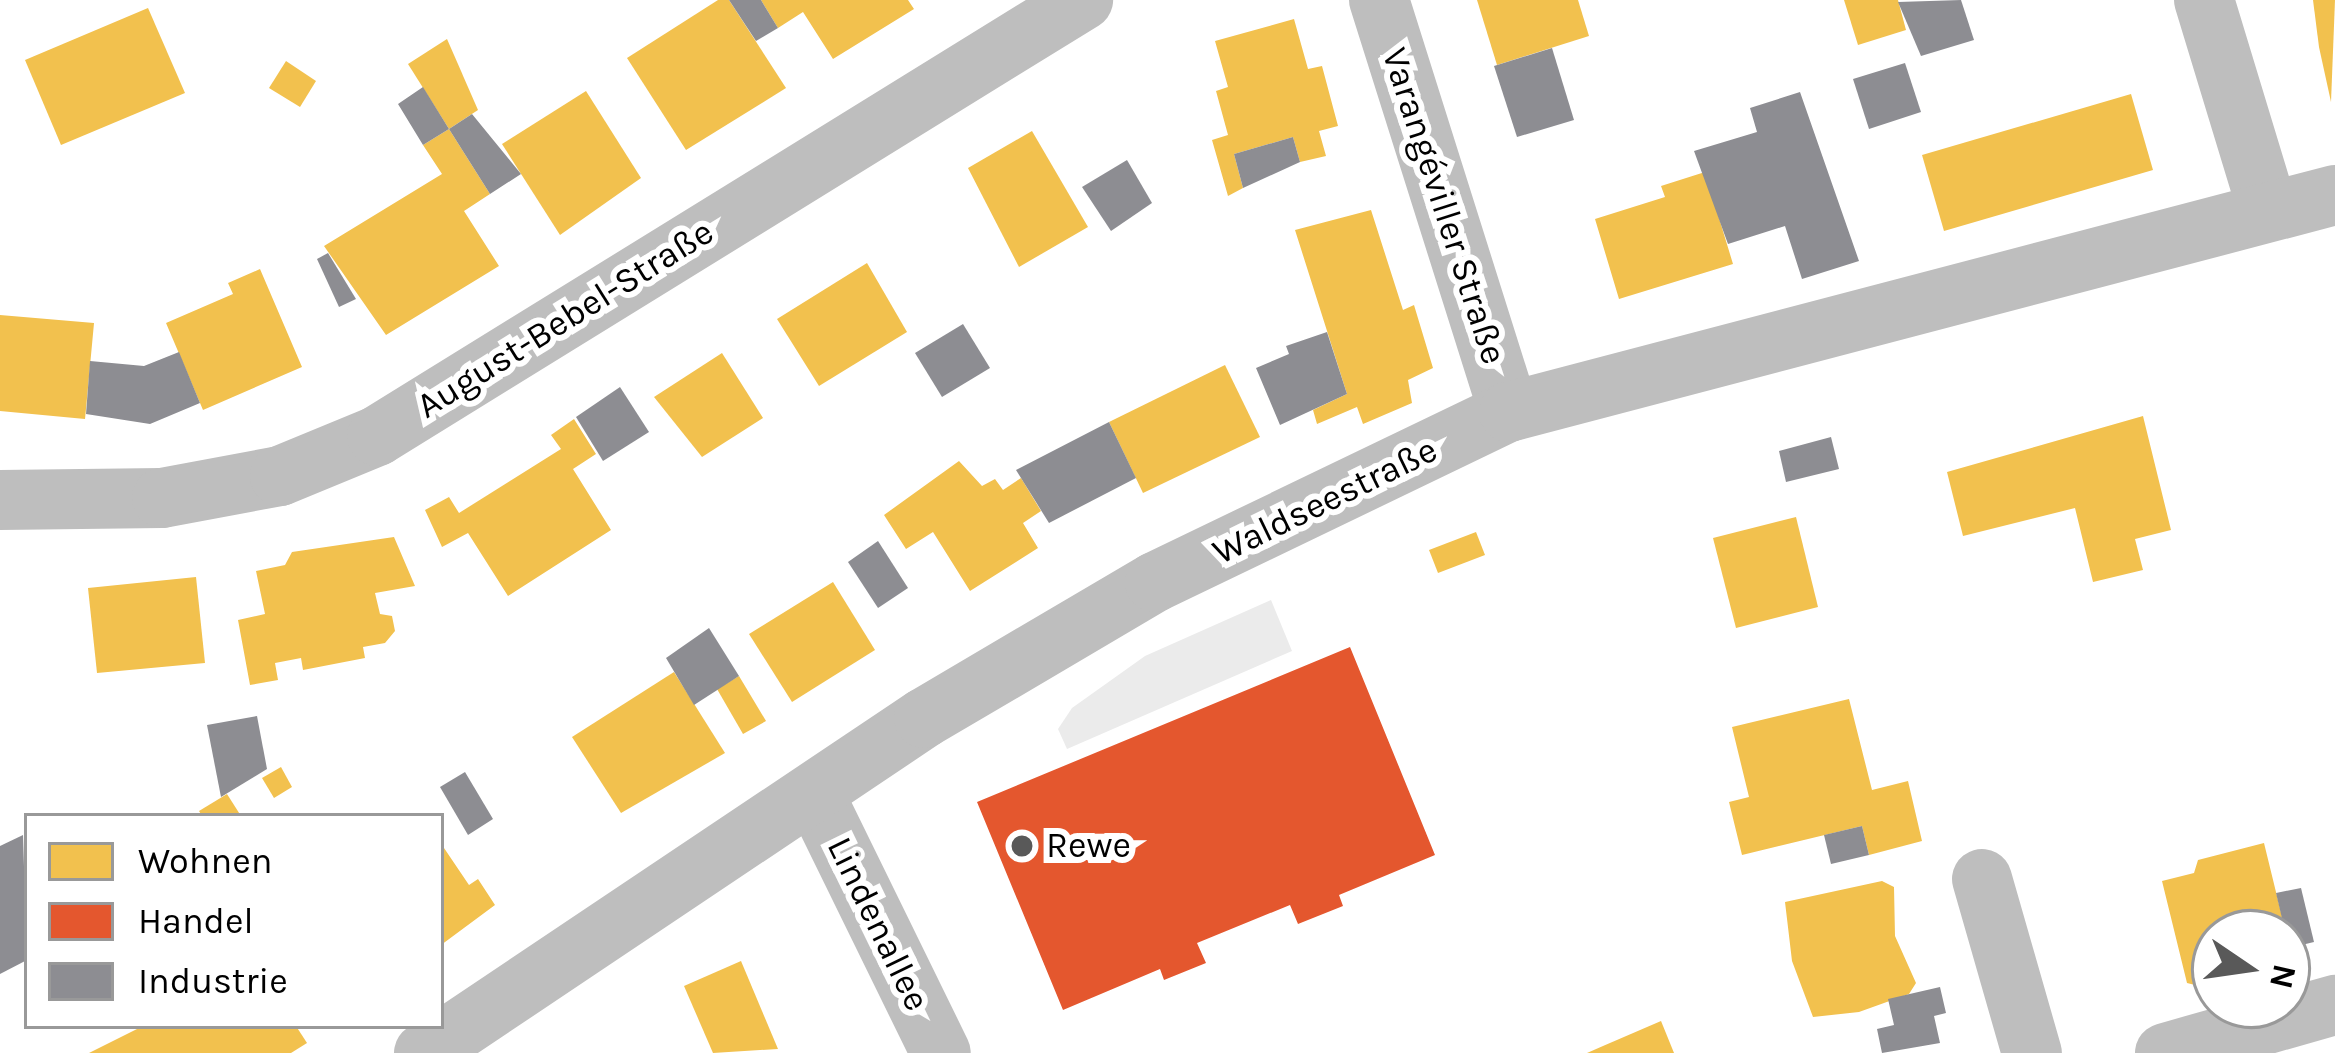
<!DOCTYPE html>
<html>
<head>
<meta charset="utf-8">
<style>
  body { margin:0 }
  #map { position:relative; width:2335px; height:1053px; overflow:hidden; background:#fff; font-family:Karla,sans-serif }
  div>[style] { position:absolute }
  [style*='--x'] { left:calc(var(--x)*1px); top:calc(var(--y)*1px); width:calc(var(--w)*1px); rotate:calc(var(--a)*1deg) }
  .green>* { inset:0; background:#ebebeb }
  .homes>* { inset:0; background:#f2c14e }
  .shops>* { inset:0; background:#e4572e }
  .industry>* { inset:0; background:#8d8d92 }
  .minor>* { height:60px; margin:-30px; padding:0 30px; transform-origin:30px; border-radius:30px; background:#bebebe }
  .dots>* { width:33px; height:33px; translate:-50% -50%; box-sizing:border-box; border:6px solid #fff; border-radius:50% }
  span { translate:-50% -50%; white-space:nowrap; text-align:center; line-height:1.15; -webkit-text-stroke:12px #fff; paint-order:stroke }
  .street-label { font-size:36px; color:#000 }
  .poi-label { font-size:36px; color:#000 }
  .left { translate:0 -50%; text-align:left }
  .legend { position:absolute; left:24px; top:813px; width:420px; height:216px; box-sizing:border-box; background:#fff; border:3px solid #999; margin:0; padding:15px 21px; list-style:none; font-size:36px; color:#000 }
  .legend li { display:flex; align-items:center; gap:24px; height:60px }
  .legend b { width:60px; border:3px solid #999 }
  .north { position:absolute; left:2191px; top:909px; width:120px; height:120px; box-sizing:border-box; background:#fff; border:3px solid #999; border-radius:50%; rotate:103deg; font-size:33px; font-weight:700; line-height:48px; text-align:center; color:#000 }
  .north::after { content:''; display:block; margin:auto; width:42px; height:54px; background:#595959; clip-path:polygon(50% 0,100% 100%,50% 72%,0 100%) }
</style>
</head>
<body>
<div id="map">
  <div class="green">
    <i style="clip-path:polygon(1271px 600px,1292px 651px,1067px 749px,1058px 729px,1072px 708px,1145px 656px)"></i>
  </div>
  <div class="homes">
    <i style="clip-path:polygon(718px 0,729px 0,786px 88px,686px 150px,627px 58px)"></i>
    <i style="clip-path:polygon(761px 0,908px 0,914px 9px,833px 59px,803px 12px,778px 28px)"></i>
    <i style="clip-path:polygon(1477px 0,1578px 0,1589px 36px,1497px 65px)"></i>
    <i style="clip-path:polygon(1844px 0,1898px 0,1906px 30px,1858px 45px)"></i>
    <i style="clip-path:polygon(2313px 0,2335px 0,2331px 102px,2319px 47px)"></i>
    <i style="clip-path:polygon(148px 8px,185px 93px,61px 145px,25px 60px)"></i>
    <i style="clip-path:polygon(1294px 19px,1308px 69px,1322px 66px,1338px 126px,1319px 131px,1326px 156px,1300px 162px,1293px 137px,1234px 154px,1243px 188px,1228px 196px,1212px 140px,1228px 135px,1216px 91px,1228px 87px,1215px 41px)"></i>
    <i style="clip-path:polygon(447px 39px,478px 110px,449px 129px,408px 64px)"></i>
    <i style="clip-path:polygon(286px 61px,316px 81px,300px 107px,269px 88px)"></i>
    <i style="clip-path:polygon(586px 91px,641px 178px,560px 235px,502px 144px)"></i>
    <i style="clip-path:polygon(2131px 94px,2153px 170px,1944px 231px,1922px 155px)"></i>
    <i style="clip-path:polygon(449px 129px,490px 194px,464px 211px,499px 266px,386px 335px,324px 246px,442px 174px,423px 145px)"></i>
    <i style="clip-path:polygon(1032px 131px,1088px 227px,1019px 267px,968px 168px)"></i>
    <i style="clip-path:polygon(1705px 172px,1733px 264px,1619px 299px,1595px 219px,1665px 197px,1661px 186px)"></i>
    <i style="clip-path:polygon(1371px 210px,1403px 310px,1414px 305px,1433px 368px,1408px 380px,1412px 403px,1363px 424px,1357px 407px,1317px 424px,1313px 410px,1347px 394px,1295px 230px)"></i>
    <i style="clip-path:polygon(867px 263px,907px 332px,819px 386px,777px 319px)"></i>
    <i style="clip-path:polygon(260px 269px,302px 367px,203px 410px,166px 323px,233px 294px,228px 283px)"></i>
    <i style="clip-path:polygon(0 315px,94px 323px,85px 419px,0 411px)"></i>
    <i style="clip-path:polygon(722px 353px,763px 418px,702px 457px,654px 397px)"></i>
    <i style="clip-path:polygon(1225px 365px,1260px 437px,1143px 493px,1109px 422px)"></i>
    <i style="clip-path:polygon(2143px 416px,2171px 530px,2135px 539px,2143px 570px,2093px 582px,2075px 508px,1963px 536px,1947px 472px)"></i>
    <i style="clip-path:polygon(574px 419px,596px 454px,573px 469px,611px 530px,508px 596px,468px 533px,442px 547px,425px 510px,449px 497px,459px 513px,561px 449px,551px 435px)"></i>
    <i style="clip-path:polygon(959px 461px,982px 486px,995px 479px,1003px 490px,1021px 478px,1041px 511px,1023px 523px,1038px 548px,970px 591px,933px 532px,906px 549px,884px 515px)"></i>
    <i style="clip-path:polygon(1796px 517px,1818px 607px,1736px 628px,1713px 538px)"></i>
    <i style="clip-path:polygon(1476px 532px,1485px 555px,1438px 573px,1429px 550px)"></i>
    <i style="clip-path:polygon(394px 537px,415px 586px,375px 593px,380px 614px,392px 616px,395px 631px,385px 643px,363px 647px,365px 658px,303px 670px,301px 658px,275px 663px,278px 680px,250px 685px,238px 620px,265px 614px,256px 571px,285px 565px,292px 552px)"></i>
    <i style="clip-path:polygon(196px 577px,205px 663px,97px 673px,88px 588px)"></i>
    <i style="clip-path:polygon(833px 582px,875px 650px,792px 702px,749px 634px)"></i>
    <i style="clip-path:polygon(674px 672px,725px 753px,621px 813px,572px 737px)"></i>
    <i style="clip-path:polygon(739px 676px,766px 721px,743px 734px,717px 689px)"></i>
    <i style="clip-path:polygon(1849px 699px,1872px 790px,1908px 781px,1922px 841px,1869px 855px,1862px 826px,1742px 855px,1729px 802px,1749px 797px,1732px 727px)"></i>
    <i style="clip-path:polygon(281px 767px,292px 787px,274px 798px,262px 778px)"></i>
    <i style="clip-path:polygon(227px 794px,241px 816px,202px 816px,199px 811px)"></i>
    <i style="clip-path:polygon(2264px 843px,2286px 933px,2215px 933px,2215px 990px,2187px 983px,2162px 881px,2194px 873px,2198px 860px)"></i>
    <i style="clip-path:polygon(444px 848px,469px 885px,478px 879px,495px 905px,441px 945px)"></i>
    <i style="clip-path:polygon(1882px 881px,1894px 887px,1895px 936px,1916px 983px,1909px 994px,1859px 1012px,1813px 1017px,1792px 961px,1785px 902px)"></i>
    <i style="clip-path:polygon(741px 961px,778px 1049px,713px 1053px,684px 986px)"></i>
    <i style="clip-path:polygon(1661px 1021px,1674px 1053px,1587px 1053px,1603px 1046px)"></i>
    <i style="clip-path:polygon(143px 1026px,296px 1026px,307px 1043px,291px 1053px,89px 1053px)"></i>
  </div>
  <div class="shops">
    <i style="clip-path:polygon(1350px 647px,1435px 855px,1339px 895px,1343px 906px,1298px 924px,1290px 905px,1197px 943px,1206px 963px,1164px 980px,1160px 969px,1063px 1010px,977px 802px)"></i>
  </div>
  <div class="industry">
    <i style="clip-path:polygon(729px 0,761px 0,778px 28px,756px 41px)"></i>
    <i style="clip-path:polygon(1961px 0,1974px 40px,1921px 56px,1898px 2px)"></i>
    <i style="clip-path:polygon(1552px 48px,1574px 120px,1517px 137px,1494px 66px)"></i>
    <i style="clip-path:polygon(1905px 63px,1921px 112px,1869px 129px,1853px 79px)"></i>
    <i style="clip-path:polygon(423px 87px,449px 129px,472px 114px,521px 174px,490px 194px,449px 129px,423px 145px,398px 104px)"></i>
    <i style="clip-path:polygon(1800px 92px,1859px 261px,1802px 279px,1785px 226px,1728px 244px,1694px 151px,1757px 132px,1750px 108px)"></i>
    <i style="clip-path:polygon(1293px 137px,1300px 162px,1243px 188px,1234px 154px)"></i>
    <i style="clip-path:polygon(1127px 160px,1152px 203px,1111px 231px,1082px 187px)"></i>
    <i style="clip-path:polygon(328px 253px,356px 299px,339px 307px,317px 259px)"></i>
    <i style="clip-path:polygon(963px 324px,990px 368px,942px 397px,915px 353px)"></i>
    <i style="clip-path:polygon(1327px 332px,1347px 394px,1280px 425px,1256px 368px,1289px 354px,1286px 346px)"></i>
    <i style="clip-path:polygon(179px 352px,200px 403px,150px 424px,86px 414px,90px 361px,144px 366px)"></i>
    <i style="clip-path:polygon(620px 387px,649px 432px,603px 461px,576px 417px)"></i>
    <i style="clip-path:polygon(1109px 422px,1136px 478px,1049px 523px,1016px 470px)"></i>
    <i style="clip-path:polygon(1831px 437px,1839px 469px,1786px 482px,1779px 451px)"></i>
    <i style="clip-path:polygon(878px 541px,908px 588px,878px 608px,848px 562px)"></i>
    <i style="clip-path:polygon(709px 628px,739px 676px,694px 705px,666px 658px)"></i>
    <i style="clip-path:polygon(257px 716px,267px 769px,221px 797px,207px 725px)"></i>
    <i style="clip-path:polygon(465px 772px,493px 819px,468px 835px,440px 787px)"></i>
    <i style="clip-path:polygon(1862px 826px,1869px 855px,1831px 864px,1824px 835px)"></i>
    <i style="clip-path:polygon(23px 835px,27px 960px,0 974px,0 846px)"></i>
    <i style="clip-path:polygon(2301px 888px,2314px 942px,2289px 948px,2276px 893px)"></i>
    <i style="clip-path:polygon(1940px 987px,1946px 1013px,1934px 1016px,1940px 1043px,1882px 1053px,1877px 1029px,1894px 1025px,1888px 999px)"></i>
  </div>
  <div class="minor">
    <i style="--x:1379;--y:0;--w:432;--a:72.5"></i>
    <i style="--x:2204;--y:0;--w:217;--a:73.1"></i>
    <i style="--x:0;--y:500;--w:162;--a:-0.7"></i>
    <i style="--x:162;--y:498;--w:120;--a:-10.6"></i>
    <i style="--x:280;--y:476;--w:105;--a:-22.4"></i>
    <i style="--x:377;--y:436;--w:830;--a:-31.7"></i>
    <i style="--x:814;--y:794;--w:288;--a:63.9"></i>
    <i style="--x:1982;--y:879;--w:181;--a:74"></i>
    <i style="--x:424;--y:1053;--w:602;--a:-33.82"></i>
    <i style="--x:924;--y:718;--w:268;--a:-30.5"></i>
    <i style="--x:1155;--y:582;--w:393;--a:-25.7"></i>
    <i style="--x:1509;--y:412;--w:854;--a:-14.72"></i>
    <i style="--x:2165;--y:1053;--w:177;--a:-15.8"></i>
  </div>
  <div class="dots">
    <i style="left:1022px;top:846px;background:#595959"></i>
  </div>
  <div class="street-label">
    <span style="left:1444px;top:206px;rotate:72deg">Varangéviller Straße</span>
    <span style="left:565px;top:319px;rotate:-32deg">August-Bebel-Straße</span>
    <span style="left:1325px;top:501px;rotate:-26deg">Waldseestraße</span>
    <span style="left:878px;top:924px;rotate:64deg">Lindenallee</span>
  </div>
  <div class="poi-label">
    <span class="left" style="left:1046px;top:846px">Rewe</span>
  </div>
  <ul class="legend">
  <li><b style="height:33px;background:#f2c14e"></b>Wohnen</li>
  <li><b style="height:33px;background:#e4572e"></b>Handel</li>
  <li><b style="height:33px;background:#8d8d92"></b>Industrie</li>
  </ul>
  <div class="north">N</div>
</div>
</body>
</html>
